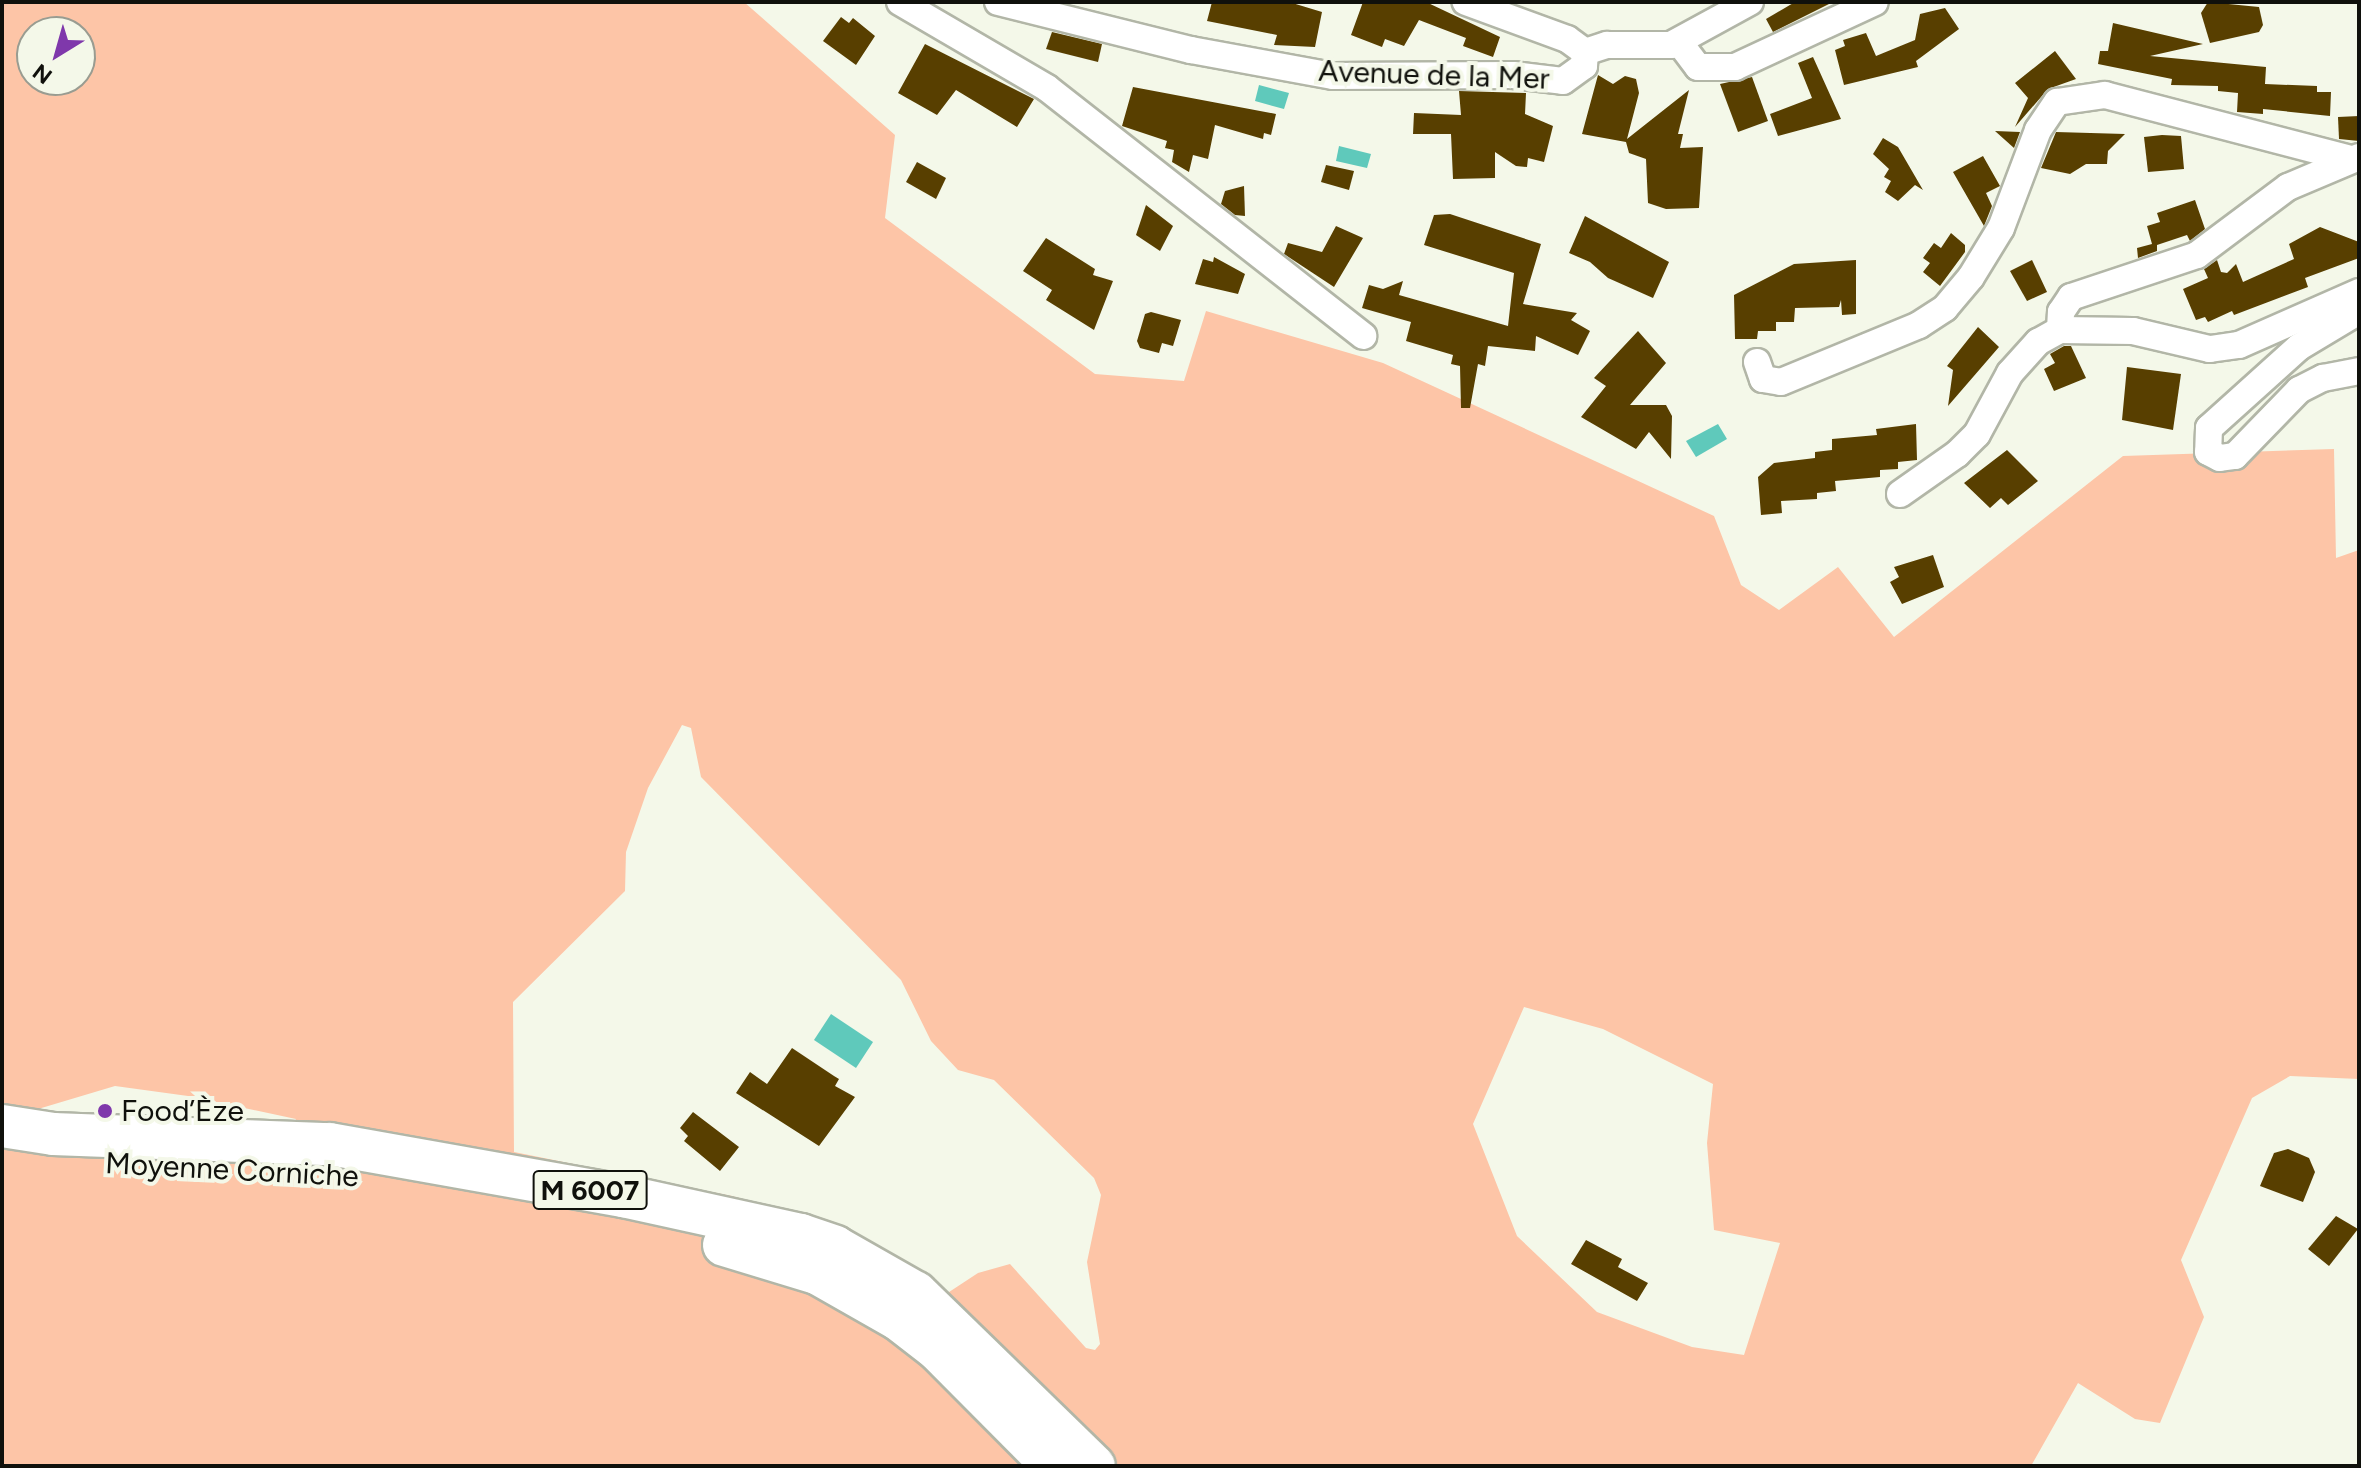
<!DOCTYPE html>
<html>
<head>
<meta charset="utf-8">
<style>
  body { margin:0 }
  #map { position:relative; width:2361px; height:1468px; overflow:hidden; background:#f4f8e9; font-family:Figtree,sans-serif }
  div>[style] { position:absolute }
  [style*='--x'] { left:calc(var(--x)*1px); top:calc(var(--y)*1px); width:calc(var(--w)*1px); rotate:calc(var(--a)*1deg) }
  .green>* { inset:0; background:#fdc5a7 }
  .water>* { inset:0; background:#5fc9bb }
  .building>* { inset:0; background:#583f00 }
  .roads { filter:drop-shadow(2px 0 #b2b6a7) drop-shadow(-2px 0 #b2b6a7) drop-shadow(0 2px #b2b6a7) drop-shadow(0 -2px #b2b6a7) }
  .minor>* { height:26px; margin:-13px; padding:0 13px; transform-origin:13px; border-radius:13px; background:#fff }
  .primary>* { height:42px; margin:-21px; padding:0 21px; transform-origin:21px; border-radius:21px; background:#fff }
  .dots>* { width:22px; height:22px; translate:-50% -50%; box-sizing:border-box; border:4px solid #f4f8e9; border-radius:50% }
  span { translate:-50% -50%; white-space:nowrap; text-align:center; line-height:1.15; -webkit-text-stroke:8px #f4f8e9; paint-order:stroke }
  .shield-label span { padding:2px 6px; background:#f4f8e9; border:2px solid; border-radius:6px; -webkit-text-stroke-width:0 }
  .shield-label { font-size:28px; color:#10110c; font-weight:700 }
  .street-label { font-size:30px; color:#10110c }
  .poi-label { font-size:30px; color:#10110c }
  .left { translate:0 -50%; text-align:left }
  .frame { position:absolute; inset:0; border:4px solid #10110c; pointer-events:none }
  .north { position:absolute; left:16px; top:16px; width:80px; height:80px; box-sizing:border-box; background:#f4f8e9; border:2px solid #999c91; border-radius:50%; rotate:217deg; font-size:22px; font-weight:700; line-height:32px; text-align:center; color:#10110c }
  .north::after { content:''; display:block; margin:auto; width:28px; height:36px; background:#7f38ab; clip-path:polygon(50% 0,100% 100%,50% 72%,0 100%) }
</style>
</head>
<body>
<div id="map">
  <div class="green">
    <i style="clip-path:polygon(evenodd,2px 2px,744px 2px,895px 135px,885px 218px,1095px 374px,1184px 381px,1206px 311px,1383px 363px,1714px 516px,1741px 585px,1779px 610px,1838px 567px,1894px 637px,2123px 456px,2334px 449px,2336px 558px,2359px 550px,2359px 1079px,2290px 1076px,2252px 1098px,2181px 1260px,2204px 1317px,2160px 1423px,2135px 1419px,2078px 1383px,2031px 1466px,2px 1466px,2px 2px,32px 32px,80px 32px,80px 80px,32px 80px,32px 32px,2px 2px,682px 725px,691px 728px,701px 777px,901px 980px,931px 1041px,958px 1070px,994px 1080px,1094px 1178px,1101px 1195px,1087px 1262px,1100px 1344px,1095px 1350px,1086px 1348px,1010px 1264px,978px 1273px,943px 1296px,830px 1223px,732px 1196px,514px 1152px,513px 1002px,625px 891px,626px 852px,648px 788px,682px 725px,2px 2px,1524px 1007px,1603px 1029px,1713px 1084px,1707px 1143px,1714px 1230px,1780px 1243px,1744px 1355px,1692px 1347px,1597px 1312px,1517px 1236px,1473px 1124px,1524px 1007px,2px 2px,115px 1086px,188px 1096px,296px 1119px,289px 1131px,18px 1115px,115px 1086px)"></i>
  </div>
  <div class="water">
    <i style="clip-path:polygon(1259px 85px,1289px 93px,1284px 109px,1255px 101px)"></i>
    <i style="clip-path:polygon(1339px 146px,1371px 154px,1367px 168px,1336px 161px)"></i>
    <i style="clip-path:polygon(1718px 424px,1727px 439px,1696px 457px,1686px 441px)"></i>
    <i style="clip-path:polygon(831px 1014px,873px 1042px,856px 1068px,814px 1040px)"></i>
  </div>
  <div class="building">
    <i style="clip-path:polygon(1212px 2px,1289px 2px,1322px 12px,1315px 47px,1274px 45px,1277px 35px,1207px 21px)"></i>
    <i style="clip-path:polygon(1363px 2px,1426px 2px,1500px 37px,1493px 57px,1463px 46px,1466px 38px,1419px 20px,1404px 46px,1385px 39px,1382px 47px,1351px 35px)"></i>
    <i style="clip-path:polygon(1795px 2px,1833px 2px,1773px 32px,1766px 19px)"></i>
    <i style="clip-path:polygon(2208px 2px,2259px 7px,2263px 25px,2259px 32px,2210px 43px,2201px 13px)"></i>
    <i style="clip-path:polygon(1945px 8px,1959px 29px,1916px 61px,1918px 67px,1844px 85px,1835px 50px,1845px 46px,1843px 40px,1866px 33px,1876px 56px,1915px 40px,1920px 14px)"></i>
    <i style="clip-path:polygon(841px 17px,849px 23px,853px 18px,875px 36px,856px 65px,823px 41px)"></i>
    <i style="clip-path:polygon(2113px 23px,2203px 44px,2150px 56px,2266px 67px,2265px 84px,2317px 86px,2317px 92px,2331px 92px,2330px 116px,2263px 109px,2263px 114px,2237px 112px,2238px 93px,2218px 91px,2218px 86px,2171px 85px,2172px 79px,2098px 64px,2100px 51px,2108px 51px)"></i>
    <i style="clip-path:polygon(1052px 32px,1102px 44px,1098px 62px,1046px 49px)"></i>
    <i style="clip-path:polygon(925px 44px,1034px 99px,1017px 127px,956px 90px,937px 115px,898px 93px)"></i>
    <i style="clip-path:polygon(2055px 51px,2076px 79px,2048px 89px,2015px 127px,2028px 98px,2015px 83px)"></i>
    <i style="clip-path:polygon(1813px 57px,1841px 119px,1778px 136px,1770px 114px,1812px 98px,1798px 63px)"></i>
    <i style="clip-path:polygon(1598px 75px,1613px 84px,1625px 76px,1636px 79px,1639px 93px,1627px 139px,1689px 90px,1678px 134px,1683px 134px,1680px 148px,1703px 147px,1699px 208px,1666px 209px,1648px 203px,1646px 159px,1629px 153px,1626px 142px,1582px 134px)"></i>
    <i style="clip-path:polygon(1752px 77px,1768px 121px,1738px 132px,1720px 84px)"></i>
    <i style="clip-path:polygon(1133px 87px,1276px 114px,1271px 135px,1264px 133px,1263px 139px,1215px 125px,1208px 159px,1193px 155px,1189px 172px,1172px 162px,1174px 150px,1165px 148px,1167px 141px,1122px 126px)"></i>
    <i style="clip-path:polygon(1459px 91px,1526px 93px,1525px 114px,1553px 126px,1544px 162px,1528px 158px,1527px 167px,1516px 166px,1495px 152px,1495px 178px,1453px 179px,1451px 134px,1413px 134px,1414px 113px,1461px 115px)"></i>
    <i style="clip-path:polygon(2359px 116px,2359px 141px,2339px 139px,2338px 117px)"></i>
    <i style="clip-path:polygon(1995px 131px,2020px 132px,2014px 148px)"></i>
    <i style="clip-path:polygon(2056px 132px,2125px 134px,2108px 151px,2107px 164px,2086px 164px,2070px 174px,2041px 168px)"></i>
    <i style="clip-path:polygon(2162px 135px,2181px 136px,2184px 169px,2148px 172px,2144px 137px)"></i>
    <i style="clip-path:polygon(1883px 138px,1898px 147px,1923px 190px,1915px 185px,1898px 201px,1885px 192px,1891px 181px,1884px 177px,1889px 169px,1873px 154px)"></i>
    <i style="clip-path:polygon(1983px 156px,2000px 186px,1986px 193px,1992px 206px,1984px 226px,1953px 172px)"></i>
    <i style="clip-path:polygon(917px 162px,946px 178px,936px 199px,906px 182px)"></i>
    <i style="clip-path:polygon(1326px 165px,1354px 171px,1349px 190px,1321px 182px)"></i>
    <i style="clip-path:polygon(1244px 186px,1245px 216px,1235px 215px,1221px 204px,1225px 191px)"></i>
    <i style="clip-path:polygon(2195px 200px,2205px 229px,2190px 241px,2187px 235px,2157px 245px,2157px 251px,2138px 258px,2137px 248px,2152px 244px,2147px 226px,2160px 222px,2157px 213px)"></i>
    <i style="clip-path:polygon(1146px 205px,1173px 226px,1160px 251px,1136px 235px)"></i>
    <i style="clip-path:polygon(1450px 214px,1541px 244px,1523px 304px,1577px 313px,1571px 320px,1590px 331px,1578px 355px,1536px 336px,1535px 351px,1488px 346px,1485px 366px,1478px 364px,1470px 408px,1461px 408px,1460px 366px,1451px 364px,1453px 355px,1406px 341px,1411px 322px,1362px 308px,1369px 285px,1383px 289px,1403px 281px,1399px 295px,1508px 326px,1514px 273px,1424px 245px,1434px 215px)"></i>
    <i style="clip-path:polygon(1585px 216px,1669px 262px,1653px 298px,1608px 278px,1590px 262px,1569px 253px)"></i>
    <i style="clip-path:polygon(1336px 226px,1363px 238px,1334px 287px,1284px 254px,1288px 243px,1322px 252px)"></i>
    <i style="clip-path:polygon(2320px 227px,2359px 242px,2359px 258px,2305px 278px,2308px 287px,2234px 315px,2232px 311px,2208px 322px,2205px 317px,2196px 320px,2183px 289px,2208px 278px,2204px 269px,2217px 260px,2221px 272px,2227px 273px,2236px 264px,2243px 282px,2294px 259px,2289px 244px)"></i>
    <i style="clip-path:polygon(1951px 233px,1965px 245px,1965px 252px,1940px 286px,1923px 272px,1930px 263px,1923px 258px,1934px 243px,1941px 248px)"></i>
    <i style="clip-path:polygon(1046px 238px,1095px 269px,1093px 275px,1113px 281px,1094px 330px,1046px 300px,1052px 290px,1023px 271px)"></i>
    <i style="clip-path:polygon(1214px 257px,1245px 274px,1238px 294px,1195px 284px,1203px 259px,1213px 262px)"></i>
    <i style="clip-path:polygon(1856px 260px,1856px 314px,1842px 315px,1841px 300px,1839px 307px,1795px 308px,1794px 322px,1776px 322px,1776px 331px,1758px 331px,1757px 339px,1735px 339px,1734px 295px,1794px 264px)"></i>
    <i style="clip-path:polygon(2032px 260px,2047px 292px,2027px 301px,2010px 271px)"></i>
    <i style="clip-path:polygon(1151px 312px,1181px 320px,1173px 346px,1162px 343px,1159px 353px,1140px 348px,1137px 341px,1145px 314px)"></i>
    <i style="clip-path:polygon(1978px 327px,1999px 347px,1948px 406px,1953px 370px,1947px 366px)"></i>
    <i style="clip-path:polygon(1638px 331px,1666px 363px,1630px 405px,1666px 405px,1672px 416px,1671px 459px,1649px 432px,1636px 449px,1581px 417px,1606px 386px,1594px 378px)"></i>
    <i style="clip-path:polygon(2064px 346px,2071px 346px,2086px 378px,2054px 391px,2044px 369px,2055px 363px,2050px 354px)"></i>
    <i style="clip-path:polygon(2127px 367px,2181px 374px,2173px 430px,2122px 420px)"></i>
    <i style="clip-path:polygon(1916px 424px,1917px 460px,1898px 462px,1898px 469px,1880px 470px,1880px 477px,1835px 481px,1836px 491px,1817px 493px,1817px 499px,1781px 501px,1782px 513px,1761px 515px,1758px 477px,1774px 463px,1815px 458px,1815px 452px,1832px 450px,1832px 439px,1877px 435px,1876px 429px)"></i>
    <i style="clip-path:polygon(2007px 450px,2038px 481px,2008px 505px,2001px 498px,1990px 508px,1964px 483px)"></i>
    <i style="clip-path:polygon(1933px 555px,1944px 587px,1902px 604px,1890px 582px,1899px 577px,1894px 567px)"></i>
    <i style="clip-path:polygon(792px 1048px,834px 1076px,839px 1079px,835px 1086px,855px 1097px,819px 1146px,736px 1093px,750px 1072px,767px 1084px)"></i>
    <i style="clip-path:polygon(693px 1112px,739px 1147px,720px 1171px,684px 1141px,688px 1136px,680px 1128px)"></i>
    <i style="clip-path:polygon(2288px 1149px,2309px 1158px,2315px 1172px,2303px 1202px,2260px 1186px,2274px 1153px)"></i>
    <i style="clip-path:polygon(2336px 1216px,2358px 1229px,2329px 1266px,2308px 1249px)"></i>
    <i style="clip-path:polygon(1586px 1240px,1622px 1259px,1618px 1267px,1648px 1283px,1637px 1301px,1571px 1264px)"></i>
  </div>
  <div class="roads">
    <div class="minor">
      <i style="--x:900;--y:2;--w:170;--a:30.3"></i>
      <i style="--x:1047;--y:88;--w:402;--a:38.1"></i>
      <i style="--x:998;--y:2;--w:199;--a:14"></i>
      <i style="--x:1191;--y:50;--w:144;--a:10.4"></i>
      <i style="--x:1333;--y:76;--w:180;--a:-0.3"></i>
      <i style="--x:1513;--y:75;--w:50;--a:6.8"></i>
      <i style="--x:1563;--y:81;--w:26;--a:-36"></i>
      <i style="--x:1584;--y:66;--w:14;--a:-86"></i>
      <i style="--x:1585;--y:52;--w:22;--a:-144"></i>
      <i style="--x:1567;--y:39;--w:108;--a:-159.9"></i>
      <i style="--x:1679;--y:42;--w:31;--a:53"></i>
      <i style="--x:1698;--y:67;--w:37;--a:0"></i>
      <i style="--x:1735;--y:67;--w:154;--a:-24.9"></i>
      <i style="--x:1585;--y:52;--w:23;--a:-18"></i>
      <i style="--x:1607;--y:45;--w:64;--a:0"></i>
      <i style="--x:1671;--y:45;--w:90;--a:-28.6"></i>
      <i style="--x:2359;--y:311;--w:70;--a:149"></i>
      <i style="--x:2299;--y:347;--w:121;--a:138"></i>
      <i style="--x:2209;--y:428;--w:24;--a:92"></i>
      <i style="--x:2208;--y:452;--w:13;--a:27"></i>
      <i style="--x:2220;--y:458;--w:15;--a:-8"></i>
      <i style="--x:2235;--y:456;--w:92;--a:-45.9"></i>
      <i style="--x:2299;--y:390;--w:27;--a:-27"></i>
      <i style="--x:2323;--y:378;--w:37;--a:-11"></i>
      <i style="--x:2060;--y:330;--w:18;--a:-87"></i>
      <i style="--x:2061;--y:312;--w:18;--a:-56"></i>
      <i style="--x:2071;--y:297;--w:133;--a:-18.4"></i>
      <i style="--x:2197;--y:255;--w:114;--a:-36.8"></i>
      <i style="--x:2288;--y:187;--w:77;--a:-22.9"></i>
      <i style="--x:1757;--y:362;--w:18;--a:71"></i>
      <i style="--x:1763;--y:379;--w:18;--a:9"></i>
      <i style="--x:1781;--y:382;--w:149;--a:-22.4"></i>
      <i style="--x:1919;--y:325;--w:31;--a:-33"></i>
      <i style="--x:1945;--y:308;--w:40;--a:-50"></i>
      <i style="--x:1971;--y:277;--w:57;--a:-58.5"></i>
      <i style="--x:2001;--y:228;--w:105;--a:-69.3"></i>
      <i style="--x:2038;--y:130;--w:34;--a:-56"></i>
      <i style="--x:2057;--y:102;--w:49;--a:-8.3"></i>
      <i style="--x:2105;--y:95;--w:254;--a:14.6"></i>
      <i style="--x:1900;--y:494;--w:70;--a:-35.1"></i>
      <i style="--x:1957;--y:454;--w:28;--a:-45"></i>
      <i style="--x:1977;--y:434;--w:69;--a:-61.6"></i>
      <i style="--x:2010;--y:373;--w:42;--a:-47.9"></i>
      <i style="--x:2038;--y:342;--w:25;--a:-29"></i>
      <i style="--x:2060;--y:330;--w:73;--a:0.8"></i>
      <i style="--x:2133;--y:331;--w:79;--a:13.2"></i>
      <i style="--x:2210;--y:349;--w:29;--a:-8"></i>
      <i style="--x:2239;--y:345;--w:131;--a:-23.8"></i>
    </div>
    <div class="primary">
      <i style="--x:2;--y:1126;--w:52;--a:8.9"></i>
      <i style="--x:53;--y:1134;--w:277;--a:2.1"></i>
      <i style="--x:330;--y:1144;--w:298;--a:10.1"></i>
      <i style="--x:623;--y:1196;--w:182;--a:12.4"></i>
      <i style="--x:801;--y:1235;--w:36;--a:19"></i>
      <i style="--x:835;--y:1247;--w:93;--a:29.6"></i>
      <i style="--x:916;--y:1293;--w:248;--a:44.2"></i>
      <i style="--x:724;--y:1245;--w:97;--a:16.8"></i>
      <i style="--x:817;--y:1273;--w:93;--a:29.6"></i>
      <i style="--x:898;--y:1319;--w:51;--a:37.8"></i>
      <i style="--x:938;--y:1350;--w:163;--a:45.2"></i>
    </div>
  </div>
  <div class="dots">
    <i style="left:105px;top:1111px;background:#7f38ab"></i>
  </div>
  <div class="shield-label">
    <span style="left:590px;top:1190px">M 6007</span>
  </div>
  <div class="street-label">
    <span style="left:1434px;top:75px;rotate:2deg">Avenue de la Mer</span>
    <span style="left:232px;top:1170px;rotate:3deg">Moyenne Corniche</span>
  </div>
  <div class="poi-label">
    <span class="left" style="left:121px;top:1111px">Food’Èze</span>
  </div>
  <div class="frame"></div>
  <div class="north">N</div>
</div>
</body>
</html>
